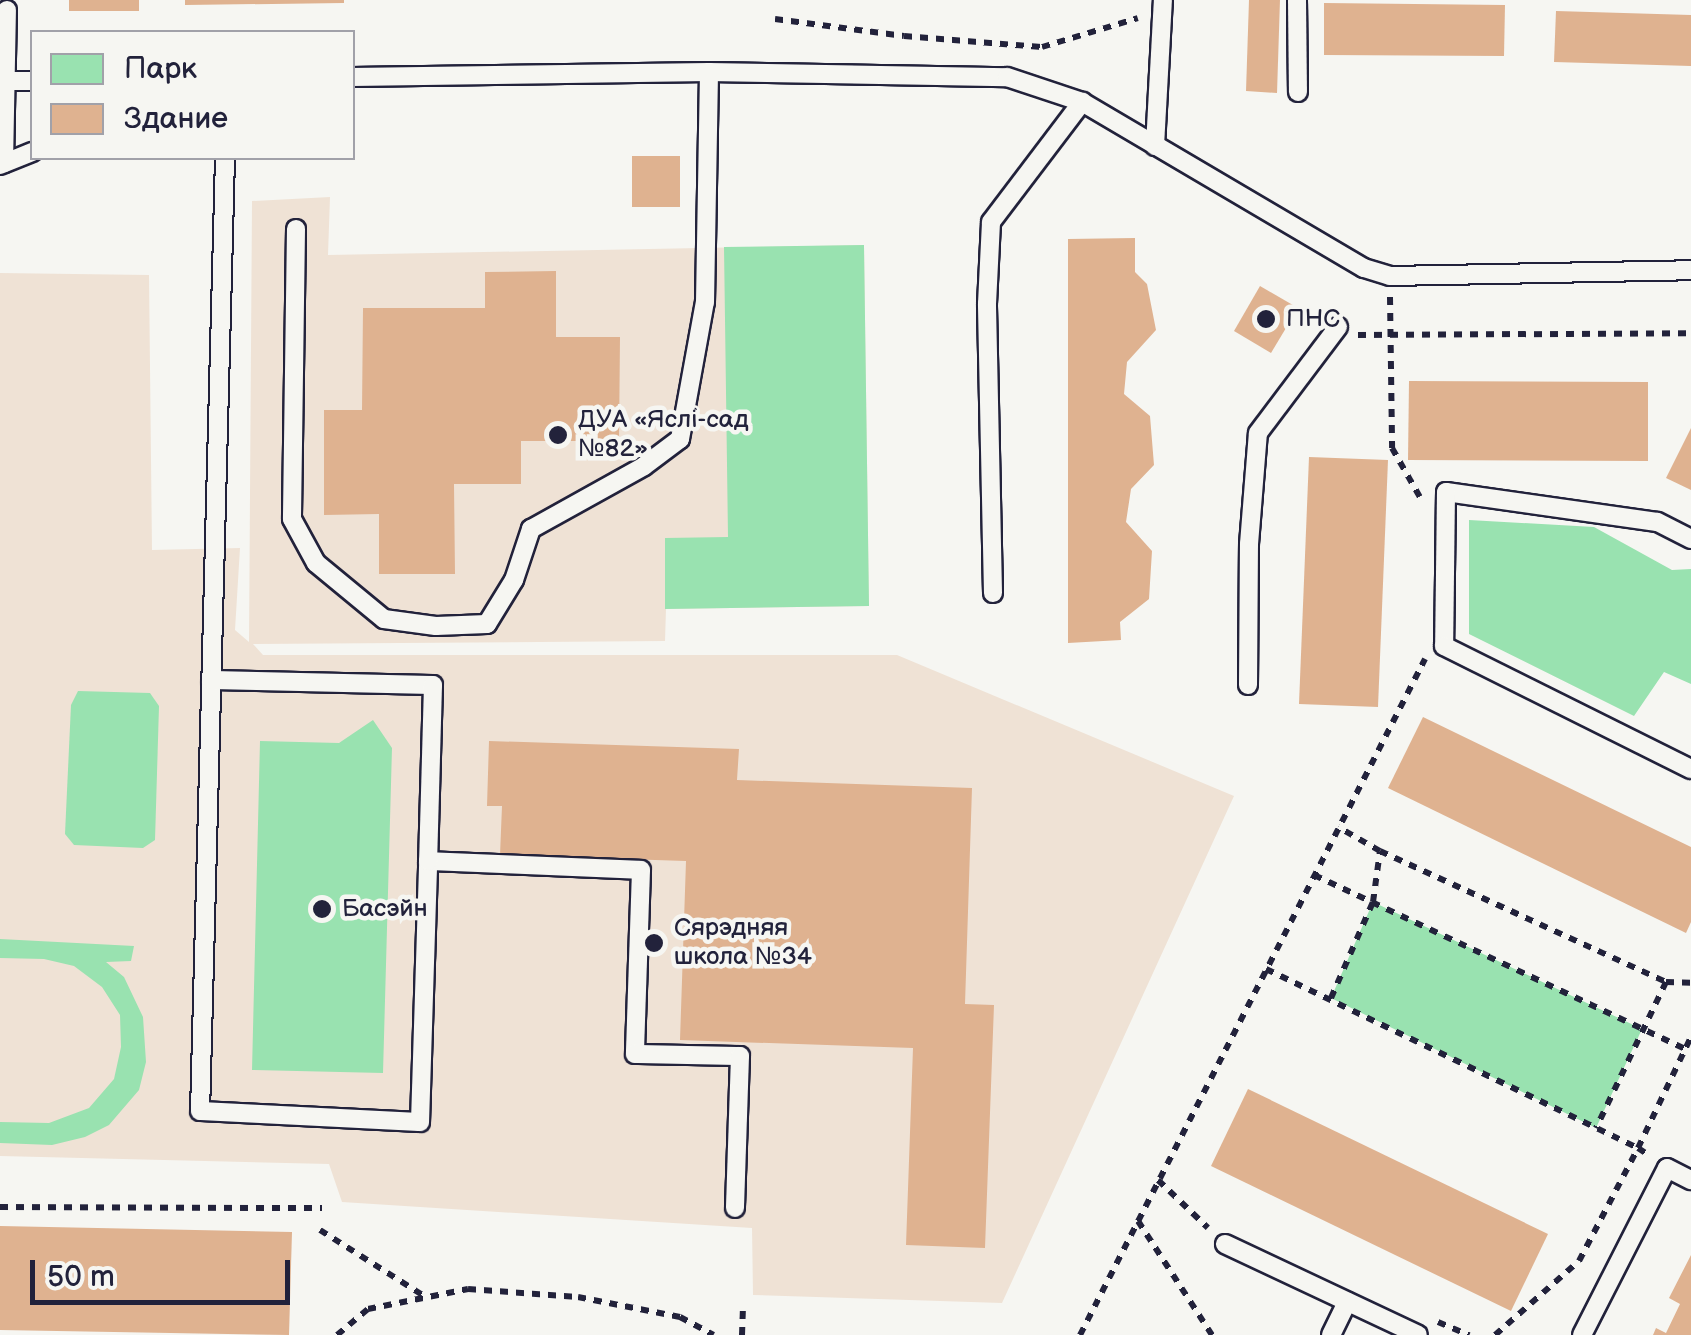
<!DOCTYPE html>
<html>
<head>
<meta charset="utf-8">
<style>
  body { margin:0 }
  #map { position:relative; width:1691px; height:1335px; overflow:hidden; background:#f6f6f2; font-family:"Balsamiq Sans",sans-serif }
  div>[style] { position:absolute }
  [style*='--x'] { left:calc(var(--x)*1px); top:calc(var(--y)*1px); width:calc(var(--w)*1px); rotate:calc(var(--a)*1deg) }
  .built>* { inset:0; background:#efe2d5 }
  .green>* { inset:0; background:#99e2b0 }
  .building>* { inset:0; background:#dfb290 }
  .path>* { height:6px; margin-top:-3px; transform-origin:0; background:repeating-linear-gradient(90deg,#22223b 0 8px,transparent 0 16px) }
  .roads { filter:drop-shadow(2px 0 #22223b) drop-shadow(-2px 0 #22223b) drop-shadow(0 2px #22223b) drop-shadow(0 -2px #22223b) }
  .service>* { height:18px; margin:-9px; padding:0 9px; transform-origin:9px; border-radius:9px; background:#f6f6f2 }
  .dots>* { width:28px; height:28px; translate:-50% -50%; box-sizing:border-box; border:5px solid #f6f6f2; border-radius:50% }
  span { translate:-50% -50%; white-space:nowrap; text-align:center; line-height:1.15; -webkit-text-stroke:9px #f6f6f2; paint-order:stroke }
  .poi-label { font-size:25px; color:#22223b }
  .left { translate:0 -50%; text-align:left }
  .legend { position:absolute; left:30px; top:30px; width:325px; height:130px; box-sizing:border-box; background:#f6f6f2; border:2px solid #a1a1a9; margin:0; padding:12px 18px; list-style:none; font-size:30px; color:#22223b }
  .legend li { display:flex; align-items:center; gap:20px; height:50px }
  .legend b { width:50px; border:2px solid #a1a1a9 }
  .scale { position:absolute; left:30px; top:1260px; width:260px; height:45px; box-sizing:border-box; border:5px solid #22223b; border-top:0; padding-left:12px; font-size:30px; line-height:35px; white-space:nowrap; color:#22223b; -webkit-text-stroke:8px #f6f6f2; paint-order:stroke }
</style>
</head>
<body>
<div id="map">
  <div class="built">
    <i style="clip-path:polygon(330px 197px,328px 255px,864px 245px,869px 606px,666px 609px,665px 641px,253px 644px,263px 655px,897px 655px,1234px 796px,1002px 1303px,753px 1295px,752px 1228px,342px 1202px,329px 1164px,0 1156px,0 273px,149px 275px,152px 550px,240px 548px,235px 630px,249px 642px,252px 201px)"></i>
  </div>
  <div class="green">
    <i style="clip-path:polygon(864px 245px,869px 606px,665px 609px,665px 538px,728px 537px,724px 247px)"></i>
    <i style="clip-path:polygon(1469px 520px,1594px 527px,1672px 570px,1691px 569px,1691px 684px,1664px 672px,1634px 716px,1469px 634px)"></i>
    <i style="clip-path:polygon(78px 691px,150px 693px,159px 706px,155px 840px,143px 848px,74px 845px,65px 834px,71px 705px)"></i>
    <i style="clip-path:polygon(373px 720px,392px 748px,383px 1073px,252px 1070px,260px 741px,339px 743px)"></i>
    <i style="clip-path:polygon(1373px 902px,1642px 1029px,1596px 1128px,1331px 998px)"></i>
    <i style="clip-path:polygon(0 939px,134px 946px,131px 961px,106px 962px,124px 977px,143px 1017px,146px 1062px,139px 1090px,109px 1125px,85px 1137px,52px 1145px,0 1143px,0 1122px,49px 1123px,89px 1108px,114px 1079px,121px 1047px,120px 1015px,102px 987px,74px 966px,44px 959px,0 958px)"></i>
  </div>
  <div class="building">
    <i style="clip-path:polygon(69px 0,139px 0,139px 11px,69px 11px)"></i>
    <i style="clip-path:polygon(185px 0,344px 0,344px 3px,185px 5px)"></i>
    <i style="clip-path:polygon(1249px 0,1280px 0,1277px 93px,1246px 91px)"></i>
    <i style="clip-path:polygon(1324px 3px,1505px 5px,1504px 56px,1324px 55px)"></i>
    <i style="clip-path:polygon(1556px 11px,1691px 15px,1691px 66px,1554px 62px)"></i>
    <i style="clip-path:polygon(632px 156px,680px 156px,680px 207px,632px 207px)"></i>
    <i style="clip-path:polygon(1135px 238px,1135px 272px,1147px 284px,1156px 330px,1127px 362px,1124px 394px,1150px 416px,1154px 465px,1131px 489px,1126px 522px,1152px 551px,1149px 599px,1120px 622px,1121px 640px,1068px 643px,1068px 239px)"></i>
    <i style="clip-path:polygon(556px 271px,556px 337px,620px 337px,619px 441px,521px 441px,521px 484px,454px 484px,455px 574px,379px 574px,379px 514px,324px 515px,324px 410px,362px 410px,363px 308px,485px 308px,485px 272px)"></i>
    <i style="clip-path:polygon(1260px 286px,1298px 308px,1271px 353px,1234px 331px)"></i>
    <i style="clip-path:polygon(1409px 381px,1648px 382px,1648px 461px,1408px 460px)"></i>
    <i style="clip-path:polygon(1691px 428px,1691px 490px,1666px 478px)"></i>
    <i style="clip-path:polygon(1309px 457px,1388px 460px,1378px 707px,1299px 704px)"></i>
    <i style="clip-path:polygon(1423px 717px,1691px 847px,1691px 922px,1686px 933px,1388px 788px)"></i>
    <i style="clip-path:polygon(489px 741px,739px 749px,737px 780px,972px 788px,965px 1004px,994px 1005px,985px 1248px,906px 1245px,913px 1048px,680px 1040px,686px 861px,500px 855px,502px 806px,487px 806px)"></i>
    <i style="clip-path:polygon(1248px 1089px,1548px 1234px,1511px 1311px,1211px 1166px)"></i>
    <i style="clip-path:polygon(0 1226px,292px 1232px,289px 1335px,0 1330px)"></i>
    <i style="clip-path:polygon(1691px 1255px,1691px 1335px,1653px 1335px,1656px 1328px,1666px 1333px,1680px 1304px,1669px 1298px)"></i>
  </div>
  <div class="path">
    <i style="--x:775;--y:19;--w:130;--a:7.5"></i>
    <i style="--x:904;--y:36;--w:138;--a:4.6"></i>
    <i style="--x:1042;--y:47;--w:100;--a:-16.8"></i>
    <i style="--x:1390;--y:297;--w:151;--a:89.2"></i>
    <i style="--x:1392;--y:448;--w:56;--a:60.3"></i>
    <i style="--x:1358;--y:335;--w:333;--a:-0.3"></i>
    <i style="--x:1380;--y:851;--w:315;--a:24.6"></i>
    <i style="--x:1666;--y:982;--w:162;--a:115.6"></i>
    <i style="--x:1314;--y:875;--w:410;--a:25.1"></i>
    <i style="--x:1266;--y:969;--w:413;--a:25.7"></i>
    <i style="--x:1638;--y:1148;--w:123;--a:-64.5"></i>
    <i style="--x:1666;--y:982;--w:25;--a:2"></i>
    <i style="--x:1331;--y:998;--w:105;--a:-66.4"></i>
    <i style="--x:1373;--y:902;--w:51;--a:-82.2"></i>
    <i style="--x:1380;--y:851;--w:48;--a:-150.3"></i>
    <i style="--x:1158;--y:1180;--w:69;--a:43.8"></i>
    <i style="--x:0;--y:1207;--w:322;--a:0.2"></i>
    <i style="--x:1138;--y:1221;--w:136;--a:57"></i>
    <i style="--x:320;--y:1230;--w:127;--a:32.4"></i>
    <i style="--x:1438;--y:1322;--w:34;--a:23"></i>
    <i style="--x:337;--y:1335;--w:40;--a:-40"></i>
    <i style="--x:368;--y:1309;--w:102;--a:-11.3"></i>
    <i style="--x:468;--y:1289;--w:110;--a:4.2"></i>
    <i style="--x:578;--y:1297;--w:104;--a:11.1"></i>
    <i style="--x:680;--y:1317;--w:38;--a:28"></i>
    <i style="--x:742;--y:1335;--w:32;--a:-88"></i>
    <i style="--x:1080;--y:1335;--w:759;--a:-62.96"></i>
    <i style="--x:1495;--y:1335;--w:112;--a:-41.4"></i>
    <i style="--x:1579;--y:1261;--w:127;--a:-62.4"></i>
    <i style="--x:1638;--y:1148;--w:14;--a:34"></i>
  </div>
  <div class="roads">
    <div class="service">
      <i style="--x:1297;--y:0;--w:92;--a:89.4"></i>
      <i style="--x:352;--y:77;--w:357;--a:-0.8"></i>
      <i style="--x:709;--y:72;--w:298;--a:1"></i>
      <i style="--x:1007;--y:77;--w:79;--a:18.4"></i>
      <i style="--x:1082;--y:102;--w:327;--a:30.5"></i>
      <i style="--x:1364;--y:268;--w:27;--a:17"></i>
      <i style="--x:1390;--y:276;--w:301;--a:-1.1"></i>
      <i style="--x:0;--y:81;--w:32;--a:0"></i>
      <i style="--x:1155;--y:146;--w:146;--a:-86.9"></i>
      <i style="--x:225;--y:158;--w:953;--a:91.5"></i>
      <i style="--x:200;--y:1111;--w:220;--a:2.9"></i>
      <i style="--x:420;--y:1122;--w:261;--a:-88.2"></i>
      <i style="--x:428;--y:861;--w:213;--a:2.4"></i>
      <i style="--x:641;--y:870;--w:184;--a:91.9"></i>
      <i style="--x:635;--y:1054;--w:105;--a:1.1"></i>
      <i style="--x:740;--y:1056;--w:152;--a:91.9"></i>
      <i style="--x:4;--y:163;--w:153;--a:-88.9"></i>
      <i style="--x:0;--y:165;--w:35;--a:-22"></i>
      <i style="--x:296;--y:229;--w:290;--a:90.8"></i>
      <i style="--x:292;--y:519;--w:50;--a:61.4"></i>
      <i style="--x:316;--y:563;--w:88;--a:39.5"></i>
      <i style="--x:384;--y:619;--w:52;--a:7.7"></i>
      <i style="--x:436;--y:626;--w:51;--a:-2.2"></i>
      <i style="--x:487;--y:624;--w:52;--a:-58.5"></i>
      <i style="--x:514;--y:580;--w:54;--a:-71.6"></i>
      <i style="--x:531;--y:529;--w:129;--a:-29.1"></i>
      <i style="--x:644;--y:466;--w:45;--a:-36.9"></i>
      <i style="--x:680;--y:439;--w:139;--a:-79.7"></i>
      <i style="--x:705;--y:302;--w:230;--a:-89"></i>
      <i style="--x:1691;--y:539;--w:38;--a:-153"></i>
      <i style="--x:1657;--y:522;--w:213;--a:-171.9"></i>
      <i style="--x:1446;--y:492;--w:154;--a:90.7"></i>
      <i style="--x:1444;--y:646;--w:276;--a:26.5"></i>
      <i style="--x:993;--y:593;--w:289;--a:-91.2"></i>
      <i style="--x:987;--y:304;--w:82;--a:-87.2"></i>
      <i style="--x:991;--y:222;--w:151;--a:-52.8"></i>
      <i style="--x:211;--y:680;--w:222;--a:1.3"></i>
      <i style="--x:433;--y:685;--w:176;--a:91.6"></i>
      <i style="--x:1248;--y:685;--w:141;--a:-89.6"></i>
      <i style="--x:1249;--y:544;--w:111;--a:-85.4"></i>
      <i style="--x:1258;--y:433;--w:133;--a:-53"></i>
      <i style="--x:1225;--y:1244;--w:213;--a:25.2"></i>
      <i style="--x:1331;--y:1335;--w:37;--a:-64"></i>
      <i style="--x:1582;--y:1335;--w:187;--a:-63"></i>
      <i style="--x:1667;--y:1168;--w:27;--a:27"></i>
    </div>
  </div>
  <div class="dots">
    <i style="left:1266px;top:319px;background:#22223b"></i>
    <i style="left:558px;top:435px;background:#22223b"></i>
    <i style="left:322px;top:909px;background:#22223b"></i>
    <i style="left:654px;top:943px;background:#22223b"></i>
  </div>
  <div class="poi-label">
    <span class="left" style="left:1286px;top:319px">ПНС</span>
    <span class="left" style="left:578px;top:435px">ДУА «Яслі-сад<br>№82»</span>
    <span class="left" style="left:342px;top:909px">Басэйн</span>
    <span class="left" style="left:674px;top:943px">Сярэдняя<br>школа №34</span>
  </div>
  <ul class="legend">
  <li><b style="height:28px;background:#99e2b0"></b>Парк</li>
  <li><b style="height:28px;background:#dfb290"></b>Здание</li>
  </ul>
  <div class="scale">50 m</div>
</div>
</body>
</html>
